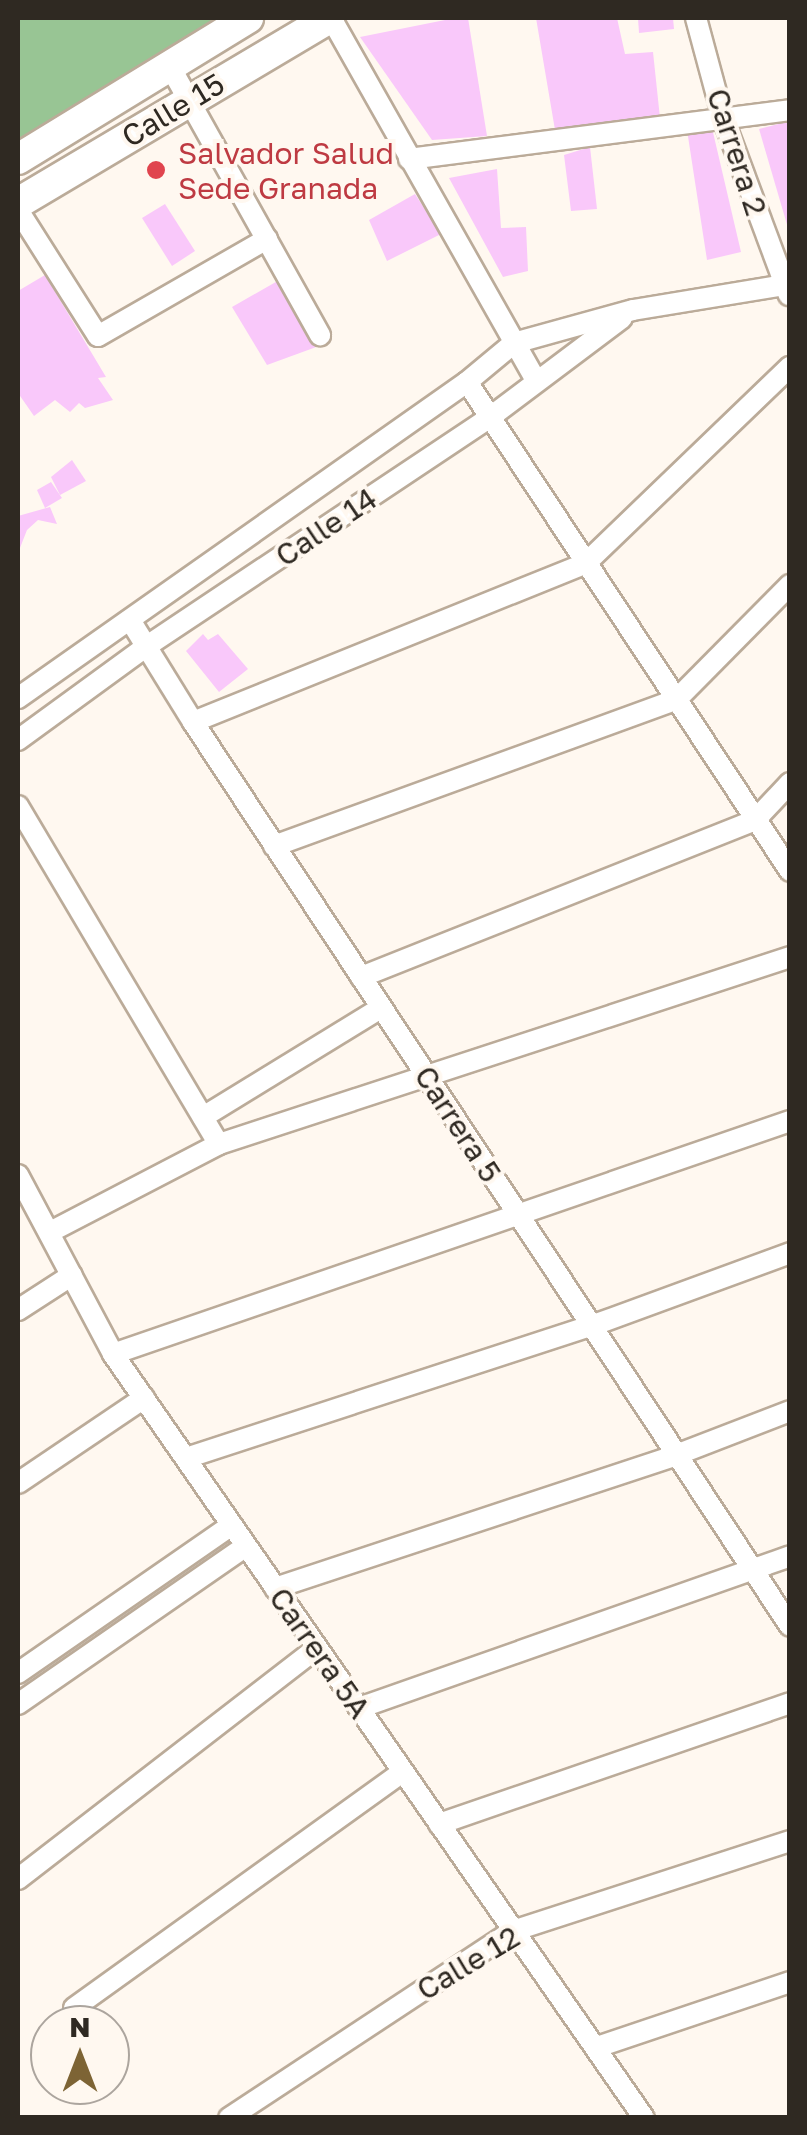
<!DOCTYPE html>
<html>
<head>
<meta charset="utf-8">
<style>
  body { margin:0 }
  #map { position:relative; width:807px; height:2135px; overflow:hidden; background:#fff8f0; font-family:"Golos Text",sans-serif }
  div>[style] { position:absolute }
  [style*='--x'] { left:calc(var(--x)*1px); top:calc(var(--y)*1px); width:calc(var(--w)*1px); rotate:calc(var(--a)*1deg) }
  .forest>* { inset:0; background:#98c594 }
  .building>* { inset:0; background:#f9c8fa }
  .roads { filter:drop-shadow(2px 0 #bbab99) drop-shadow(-2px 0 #bbab99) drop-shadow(0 2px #bbab99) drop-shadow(0 -2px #bbab99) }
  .street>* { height:20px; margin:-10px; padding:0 10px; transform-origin:10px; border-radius:10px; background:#fff }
  .secondary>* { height:30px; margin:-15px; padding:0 15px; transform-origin:15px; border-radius:15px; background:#fff }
  .dots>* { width:28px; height:28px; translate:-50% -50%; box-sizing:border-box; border:5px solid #fff8f0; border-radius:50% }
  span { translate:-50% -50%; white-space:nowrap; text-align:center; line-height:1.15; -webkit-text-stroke:8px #fff8f0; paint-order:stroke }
  .street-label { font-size:30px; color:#2f2922 }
  .health-label { font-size:30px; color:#be3a42 }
  .left { translate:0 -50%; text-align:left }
  .frame { position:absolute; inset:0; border:20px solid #2f2922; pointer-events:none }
  .north { position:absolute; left:30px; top:2005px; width:100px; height:100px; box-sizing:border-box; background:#fff8f0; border:2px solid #aca59e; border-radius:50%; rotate:0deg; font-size:28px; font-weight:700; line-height:40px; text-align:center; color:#2f2922 }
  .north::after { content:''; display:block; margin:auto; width:35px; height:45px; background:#7d6435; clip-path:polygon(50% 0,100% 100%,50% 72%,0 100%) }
</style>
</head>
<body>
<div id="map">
  <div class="forest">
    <i style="clip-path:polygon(18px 18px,219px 18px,18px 145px)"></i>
  </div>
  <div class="building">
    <i style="clip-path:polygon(455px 18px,468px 18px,487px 136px,432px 140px,360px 37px)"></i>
    <i style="clip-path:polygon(536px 18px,617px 18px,625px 54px,653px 52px,660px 118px,555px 130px)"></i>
    <i style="clip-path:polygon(638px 18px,673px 18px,674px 29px,639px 33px)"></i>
    <i style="clip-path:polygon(790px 121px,790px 228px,788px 228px,759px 129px)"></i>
    <i style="clip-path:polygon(712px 128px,741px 252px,707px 260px,687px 130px)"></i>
    <i style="clip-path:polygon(590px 147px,597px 209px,571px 211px,564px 155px)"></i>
    <i style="clip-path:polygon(497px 169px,501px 228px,526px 227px,528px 271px,503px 277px,449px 178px)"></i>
    <i style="clip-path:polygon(415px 194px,441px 234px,387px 261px,369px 220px)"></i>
    <i style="clip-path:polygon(165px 204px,195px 251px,172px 266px,142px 218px)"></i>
    <i style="clip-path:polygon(45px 275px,106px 377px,98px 378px,113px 400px,85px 408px,79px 403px,70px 412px,55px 400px,34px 416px,18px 393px,18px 291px)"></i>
    <i style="clip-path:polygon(281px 279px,319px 346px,267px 365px,232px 307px)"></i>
    <i style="clip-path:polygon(72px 460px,86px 481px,60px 495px,51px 477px)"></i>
    <i style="clip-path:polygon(51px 482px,62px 498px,45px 508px,37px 490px)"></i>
    <i style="clip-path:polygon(50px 507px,57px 524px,38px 520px,27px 530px,18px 553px,18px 516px)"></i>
    <i style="clip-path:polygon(203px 634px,208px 640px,218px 634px,248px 669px,219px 692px,186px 651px)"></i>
  </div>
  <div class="roads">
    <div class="street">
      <i style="--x:331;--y:18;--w:416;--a:60.5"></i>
      <i style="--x:696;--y:18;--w:104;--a:74.9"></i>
      <i style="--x:723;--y:118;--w:189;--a:69.6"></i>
      <i style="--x:168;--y:63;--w:312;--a:60.8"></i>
      <i style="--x:409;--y:159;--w:384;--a:-7.3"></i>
      <i style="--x:18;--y:210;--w:149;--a:57.6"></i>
      <i style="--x:98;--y:336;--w:195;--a:-29.9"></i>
      <i style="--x:467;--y:382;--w:586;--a:56.55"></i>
      <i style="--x:130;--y:620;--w:120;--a:58.3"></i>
      <i style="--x:193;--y:722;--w:1083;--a:56.56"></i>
      <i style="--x:18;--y:698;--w:549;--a:-35.14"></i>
      <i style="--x:467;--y:382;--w:61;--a:-39.7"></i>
      <i style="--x:514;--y:343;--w:123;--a:-15.5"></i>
      <i style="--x:633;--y:310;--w:159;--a:-9.4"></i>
      <i style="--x:193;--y:722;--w:424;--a:-22"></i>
      <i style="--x:586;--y:563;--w:283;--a:-43.9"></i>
      <i style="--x:18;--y:740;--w:160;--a:-36.1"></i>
      <i style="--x:147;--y:646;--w:411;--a:-33.7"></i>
      <i style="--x:489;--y:418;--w:166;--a:-36.9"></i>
      <i style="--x:18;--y:806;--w:393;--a:59.3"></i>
      <i style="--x:274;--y:846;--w:428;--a:-20"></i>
      <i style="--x:676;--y:700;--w:162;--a:-45.3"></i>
      <i style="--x:361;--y:977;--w:424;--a:-21.7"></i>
      <i style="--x:755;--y:820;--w:51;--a:-46.6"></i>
      <i style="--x:203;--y:1117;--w:209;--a:-31.5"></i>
      <i style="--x:18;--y:1175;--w:203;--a:62"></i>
      <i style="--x:113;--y:1354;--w:930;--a:55.2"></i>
      <i style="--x:50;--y:1232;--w:191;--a:-27.5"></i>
      <i style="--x:219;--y:1144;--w:601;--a:-18.13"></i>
      <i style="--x:18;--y:1310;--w:64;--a:-32.9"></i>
      <i style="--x:113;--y:1354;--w:716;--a:-18.99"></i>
      <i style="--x:186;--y:1458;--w:426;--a:-18.1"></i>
      <i style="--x:591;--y:1326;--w:212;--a:-20.1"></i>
      <i style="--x:18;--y:1483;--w:152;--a:-34"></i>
      <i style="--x:275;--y:1588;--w:422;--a:-18.3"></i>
      <i style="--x:676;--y:1455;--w:122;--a:-21.1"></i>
      <i style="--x:18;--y:1673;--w:260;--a:-34.7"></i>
      <i style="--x:18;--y:1704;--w:277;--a:-34.7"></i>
      <i style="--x:359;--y:1708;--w:457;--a:-19.4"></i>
      <i style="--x:439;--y:1824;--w:371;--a:-19"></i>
      <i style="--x:18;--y:1879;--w:378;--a:-37.7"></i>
      <i style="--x:74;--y:2008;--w:405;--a:-35.7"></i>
      <i style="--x:597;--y:2047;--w:204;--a:-18.6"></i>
      <i style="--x:229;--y:2118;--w:340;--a:-33.4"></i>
      <i style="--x:513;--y:1931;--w:291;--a:-18"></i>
    </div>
    <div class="secondary">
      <i style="--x:18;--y:159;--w:270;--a:-31.5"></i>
      <i style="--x:18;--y:203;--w:362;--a:-30.7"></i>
    </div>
  </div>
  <div class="dots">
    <i style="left:156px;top:170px;background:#e0444e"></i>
  </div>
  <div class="street-label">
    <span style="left:173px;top:110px;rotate:-31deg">Calle 15</span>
    <span style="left:737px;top:152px;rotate:72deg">Carrera 2</span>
    <span style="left:326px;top:527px;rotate:-34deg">Calle 14</span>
    <span style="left:458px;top:1124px;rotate:57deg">Carrera 5</span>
    <span style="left:320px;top:1653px;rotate:55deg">Carrera 5A</span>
    <span style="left:468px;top:1963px;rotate:-31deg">Calle 12</span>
  </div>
  <div class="health-label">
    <span class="left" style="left:178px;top:170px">Salvador Salud<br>Sede Granada</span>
  </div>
  <div class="frame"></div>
  <div class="north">N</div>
</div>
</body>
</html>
